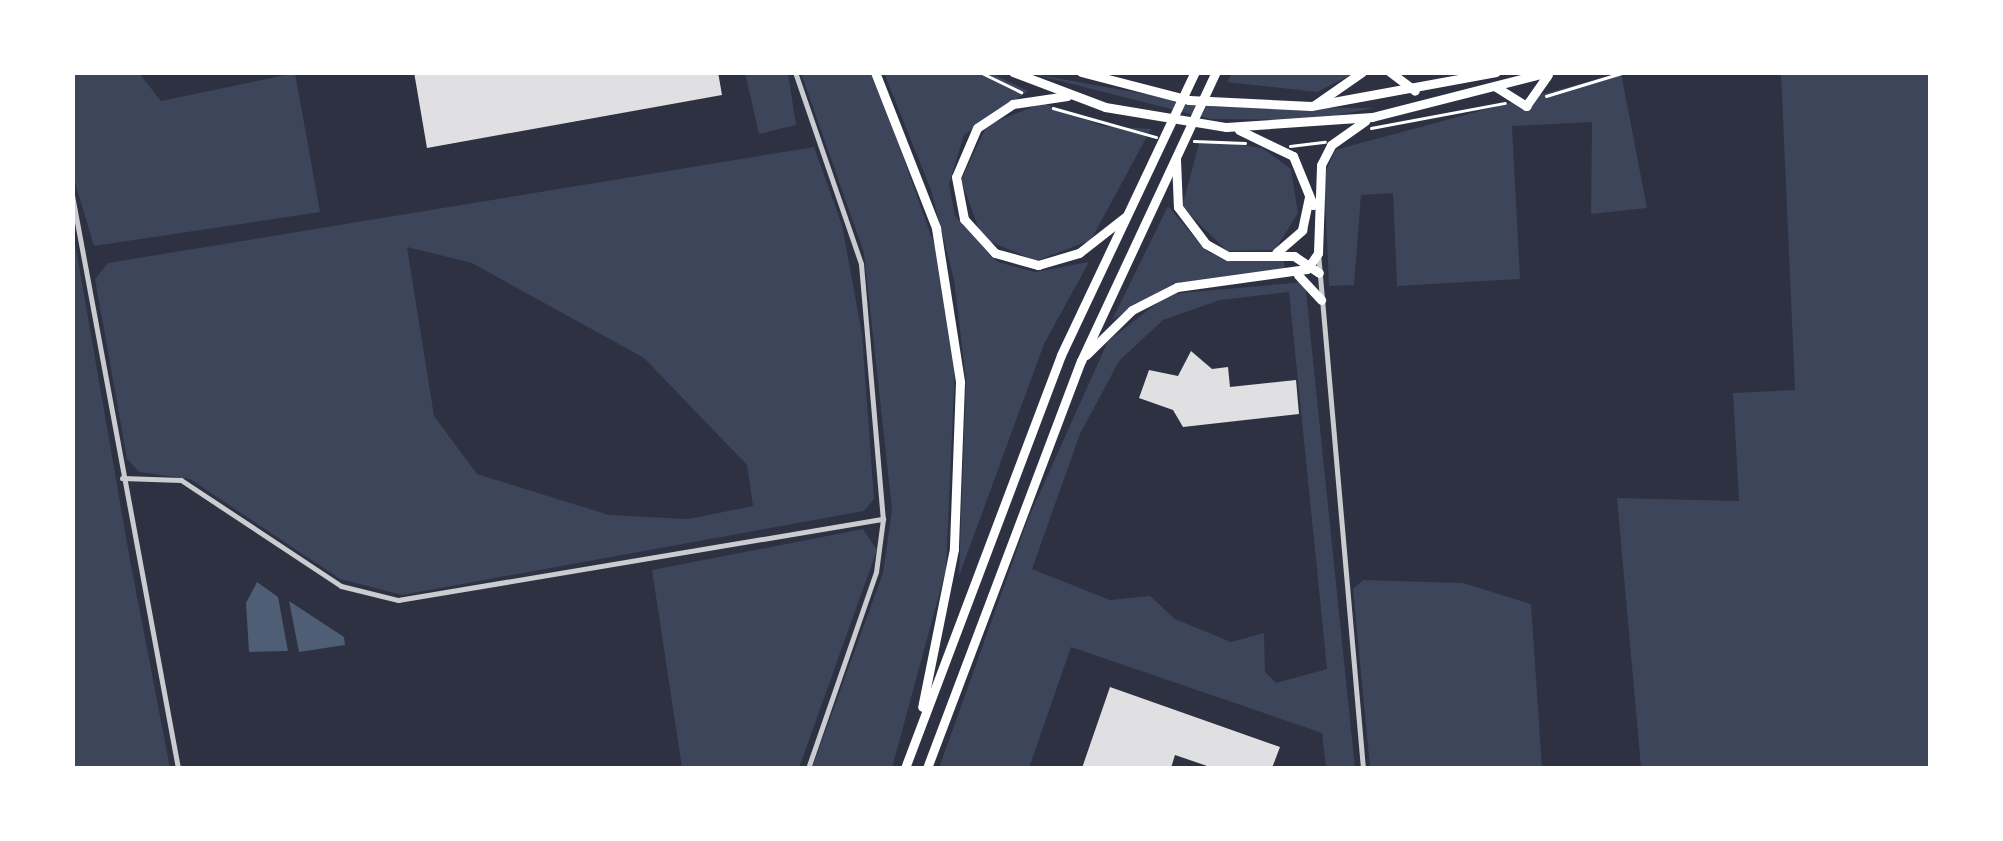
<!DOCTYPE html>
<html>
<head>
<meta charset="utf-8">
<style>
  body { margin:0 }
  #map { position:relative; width:2003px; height:841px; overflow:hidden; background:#2d3142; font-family:"Roboto Condensed",sans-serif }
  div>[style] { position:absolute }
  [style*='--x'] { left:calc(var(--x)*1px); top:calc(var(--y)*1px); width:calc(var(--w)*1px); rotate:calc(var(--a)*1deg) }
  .green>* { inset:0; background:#3c4559 }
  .water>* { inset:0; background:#4f5d75 }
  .building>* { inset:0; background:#e0e0e3 }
  .path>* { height:2.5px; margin:-1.25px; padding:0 1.25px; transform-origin:1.25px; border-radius:1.25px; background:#fff }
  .minor>* { height:5px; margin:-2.5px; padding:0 2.5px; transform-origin:2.5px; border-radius:2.5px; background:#caccd0 }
  .trunk>* { height:9px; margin:-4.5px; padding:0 4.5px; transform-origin:4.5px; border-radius:4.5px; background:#fff }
  span { translate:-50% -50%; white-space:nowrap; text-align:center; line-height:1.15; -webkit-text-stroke:10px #fff; paint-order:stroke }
  .frame { position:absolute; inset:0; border:75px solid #fff; pointer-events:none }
</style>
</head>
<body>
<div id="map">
  <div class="green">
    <i style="clip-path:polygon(72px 73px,139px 73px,161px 101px,295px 73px,320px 212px,94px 246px,73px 176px)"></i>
    <i style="clip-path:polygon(745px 73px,788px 73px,796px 125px,759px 134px)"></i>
    <i style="clip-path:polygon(801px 73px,871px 73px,877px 84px,937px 252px,955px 367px,946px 569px,892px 768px,812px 768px,883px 573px,892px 510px,864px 253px)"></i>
    <i style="clip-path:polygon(884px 73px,991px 73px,1028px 91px,964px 135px,949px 184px,955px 216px,998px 262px,1035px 272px,1089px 262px,1044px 344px,959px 576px,966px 380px,954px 280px,931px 190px)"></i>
    <i style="clip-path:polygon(1029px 73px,1216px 107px,1374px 108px,1313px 120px,1210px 119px)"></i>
    <i style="clip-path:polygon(1232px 73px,1355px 73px,1317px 92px,1227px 82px)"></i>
    <i style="clip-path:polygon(1621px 73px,1647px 208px,1591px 214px,1592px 122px,1512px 126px,1520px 279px,1397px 286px,1393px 193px,1361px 195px,1354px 285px,1329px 286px,1324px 176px,1335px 150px)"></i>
    <i style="clip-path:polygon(1781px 73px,1930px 73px,1930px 768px,1641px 768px,1617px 498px,1739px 501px,1733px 393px,1795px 390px)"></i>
    <i style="clip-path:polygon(1043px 103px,1103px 126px,1151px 129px,1091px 240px,1036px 261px,982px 238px,961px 180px,987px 125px)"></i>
    <i style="clip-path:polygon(1220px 142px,1262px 148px,1291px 169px,1298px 213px,1275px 250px,1227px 251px,1182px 207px,1199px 143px)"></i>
    <i style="clip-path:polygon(evenodd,814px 147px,842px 225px,862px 334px,874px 499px,864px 511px,402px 595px,340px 579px,190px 479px,139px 472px,127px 459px,95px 279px,108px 263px,814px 147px,407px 247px,472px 263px,644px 358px,747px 465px,753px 506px,688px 519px,609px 515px,477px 474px,434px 416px,407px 247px)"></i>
    <i style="clip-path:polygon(1168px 206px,1206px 251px,1231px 261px,1284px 260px,1285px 272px,1174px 283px,1112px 320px)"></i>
    <i style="clip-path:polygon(73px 231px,130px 560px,170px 768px,73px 768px)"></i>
    <i style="clip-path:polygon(evenodd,1305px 282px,1355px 768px,1326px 768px,1322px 733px,1071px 647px,1029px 768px,939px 768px,1028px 519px,1108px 341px,1169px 294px,1305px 282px,1289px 292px,1327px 669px,1276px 683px,1265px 672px,1264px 633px,1231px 642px,1175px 619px,1150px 596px,1110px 600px,1032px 569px,1080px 434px,1119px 361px,1163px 320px,1220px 300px,1289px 292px)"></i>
    <i style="clip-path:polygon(863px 529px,877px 550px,799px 768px,682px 768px,652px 570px)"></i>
    <i style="clip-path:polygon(1363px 580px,1463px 583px,1531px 604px,1542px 768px,1370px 768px,1353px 589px)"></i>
  </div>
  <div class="water">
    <i style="clip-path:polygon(257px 582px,278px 597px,288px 651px,249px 652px,246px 603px)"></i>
    <i style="clip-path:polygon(289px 601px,344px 637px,345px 645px,299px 652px)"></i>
  </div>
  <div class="building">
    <i style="clip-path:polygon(414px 72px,718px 72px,722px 95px,427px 148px)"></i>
    <i style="clip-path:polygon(1191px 351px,1212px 369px,1228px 367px,1230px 387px,1296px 380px,1299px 414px,1183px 427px,1173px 410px,1139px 398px,1149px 370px,1178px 376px)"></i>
    <i style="clip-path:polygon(1110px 687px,1280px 747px,1272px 768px,1213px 768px,1175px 755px,1171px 768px,1082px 768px)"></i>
  </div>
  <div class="path">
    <i style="--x:980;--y:72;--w:46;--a:26"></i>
    <i style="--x:1546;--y:96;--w:83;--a:-16.9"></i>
    <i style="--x:1053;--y:108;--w:107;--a:15.7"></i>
    <i style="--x:1371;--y:128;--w:136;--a:-10.6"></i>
    <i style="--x:1194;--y:141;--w:51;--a:2.2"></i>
    <i style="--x:1290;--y:146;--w:35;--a:-7"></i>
  </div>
  <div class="minor">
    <i style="--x:795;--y:72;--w:203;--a:71"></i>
    <i style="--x:861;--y:264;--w:256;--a:85.1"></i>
    <i style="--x:883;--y:519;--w:53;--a:97.5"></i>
    <i style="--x:876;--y:572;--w:207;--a:109.1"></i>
    <i style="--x:72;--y:195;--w:583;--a:79.52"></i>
    <i style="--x:1318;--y:253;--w:517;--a:85.01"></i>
    <i style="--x:122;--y:478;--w:59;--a:1.9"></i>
    <i style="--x:181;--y:480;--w:192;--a:33.5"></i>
    <i style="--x:341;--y:586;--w:59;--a:13.8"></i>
    <i style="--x:398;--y:600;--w:492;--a:-9.5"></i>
  </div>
  <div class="trunk">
    <i style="--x:875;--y:72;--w:168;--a:68.6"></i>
    <i style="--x:936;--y:228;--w:156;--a:81.1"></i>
    <i style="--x:960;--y:382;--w:167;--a:92.1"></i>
    <i style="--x:954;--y:549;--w:161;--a:101.4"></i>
    <i style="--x:1013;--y:72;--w:98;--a:20.8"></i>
    <i style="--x:1105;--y:107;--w:123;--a:9.4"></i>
    <i style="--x:1226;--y:127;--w:146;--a:-3.9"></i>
    <i style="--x:1372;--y:117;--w:183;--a:-14.3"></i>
    <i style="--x:1081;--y:72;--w:112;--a:14.5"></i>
    <i style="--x:1189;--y:100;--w:122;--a:2.8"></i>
    <i style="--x:1311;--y:106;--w:188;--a:-10.4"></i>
    <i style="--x:1390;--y:72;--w:31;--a:37"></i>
    <i style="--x:1496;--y:87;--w:36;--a:32"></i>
    <i style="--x:1526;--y:106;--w:38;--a:-55"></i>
    <i style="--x:1067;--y:96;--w:55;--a:171.6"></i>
    <i style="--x:1013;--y:104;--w:43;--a:146.3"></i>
    <i style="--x:977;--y:128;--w:53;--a:113.2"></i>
    <i style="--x:956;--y:177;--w:43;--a:79.2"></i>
    <i style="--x:964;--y:219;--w:46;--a:47.6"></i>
    <i style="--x:995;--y:253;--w:45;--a:15.6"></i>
    <i style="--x:1038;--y:265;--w:43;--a:-16.3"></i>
    <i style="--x:1079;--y:253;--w:58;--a:-38"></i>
    <i style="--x:1316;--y:104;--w:56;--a:-34.8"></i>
    <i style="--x:1239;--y:130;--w:60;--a:25.7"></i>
    <i style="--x:1293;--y:156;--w:53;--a:67.8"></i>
    <i style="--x:1176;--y:160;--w:47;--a:87.6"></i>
    <i style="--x:1178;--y:207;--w:46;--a:52.9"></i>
    <i style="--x:1206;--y:244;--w:25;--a:29"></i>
    <i style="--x:1228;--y:256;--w:66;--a:0"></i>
    <i style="--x:1294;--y:256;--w:30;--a:34"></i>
    <i style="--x:1276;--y:253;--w:35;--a:-41"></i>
    <i style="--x:1302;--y:230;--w:34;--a:-78"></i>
    <i style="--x:1298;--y:275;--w:34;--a:47"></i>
    <i style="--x:1086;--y:355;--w:64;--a:-44.4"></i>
    <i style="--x:1132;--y:310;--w:51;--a:-27.1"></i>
    <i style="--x:1177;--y:287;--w:131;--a:-7.9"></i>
    <i style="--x:1307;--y:269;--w:19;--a:-55"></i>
    <i style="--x:1318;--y:253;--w:88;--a:-88"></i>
    <i style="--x:1321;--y:165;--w:22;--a:-63"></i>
    <i style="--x:1331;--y:145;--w:42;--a:-35.2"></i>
    <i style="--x:905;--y:768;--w:441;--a:-69.3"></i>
    <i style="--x:1061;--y:355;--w:313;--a:-64.7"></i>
    <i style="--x:927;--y:768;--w:435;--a:-69.3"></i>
    <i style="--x:1081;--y:361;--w:319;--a:-65"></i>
  </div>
  <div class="frame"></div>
</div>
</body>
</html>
